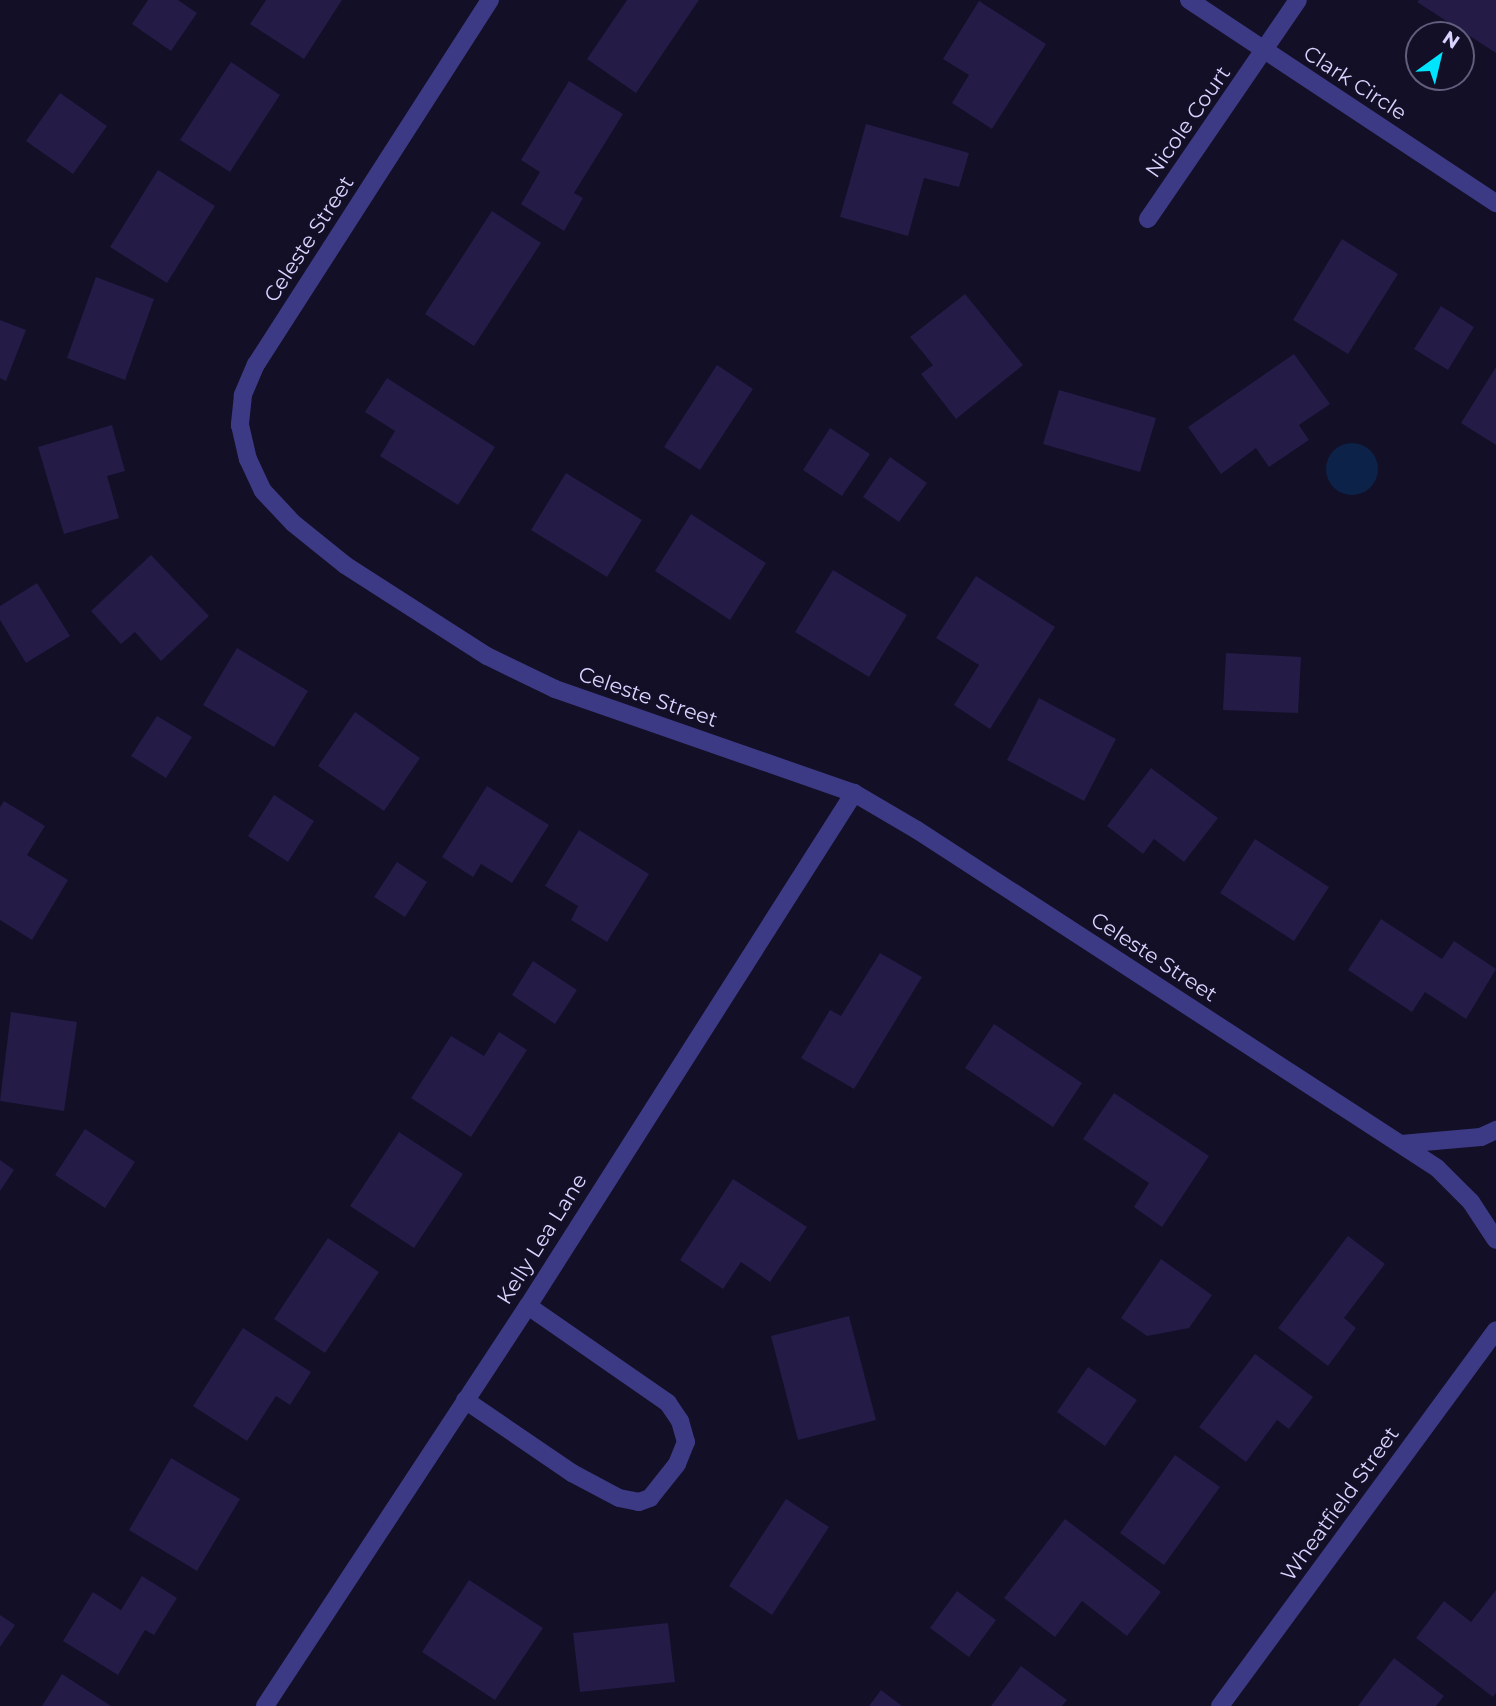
<!DOCTYPE html>
<html>
<head>
<meta charset="utf-8">
<style>
  body { margin:0 }
  #map { position:relative; width:1496px; height:1706px; overflow:hidden; background:#130f26; font-family:Montserrat,sans-serif }
  div>[style] { position:absolute }
  [style*='--x'] { left:calc(var(--x)*1px); top:calc(var(--y)*1px); width:calc(var(--w)*1px); rotate:calc(var(--a)*1deg) }
  .water>* { inset:0; background:#0c2248 }
  .round { border-radius:50% }
  .building>* { inset:0; background:#241b47 }
  .minor>* { height:18px; margin:-9px; padding:0 9px; transform-origin:9px; border-radius:9px; background:#3d3a85 }
  span { translate:-50% -50%; white-space:nowrap; text-align:center; line-height:1.15; -webkit-text-stroke:7px #130f26; paint-order:stroke }
  .street-label { font-size:21px; color:#d9d4ff }
  .north { position:absolute; left:1405px; top:21px; width:70px; height:70px; box-sizing:border-box; background:#130f26; border:2px solid #625e7d; border-radius:50%; rotate:34deg; font-size:19px; font-weight:700; line-height:28px; text-align:center; color:#d9d4ff }
  .north::after { content:''; display:block; margin:auto; width:24px; height:32px; background:#00e5ff; clip-path:polygon(50% 0,100% 100%,50% 72%,0 100%) }
</style>
</head>
<body>
<div id="map">
  <div class="water">
    <i class="round" style="left:1326px;top:443px;width:52px;height:52px"></i>
  </div>
  <div class="building">
    <i style="clip-path:polygon(148px 0,178px 0,197px 13px,171px 51px,132px 24px)"></i>
    <i style="clip-path:polygon(266px 0,342px 0,304px 59px,250px 24px)"></i>
    <i style="clip-path:polygon(627px 0,699px 0,636px 93px,587px 59px)"></i>
    <i style="clip-path:polygon(1419px 0,1496px 0,1496px 53px,1417px 2px)"></i>
    <i style="clip-path:polygon(979px 1px,1046px 44px,992px 129px,952px 103px,969px 75px,943px 59px)"></i>
    <i style="clip-path:polygon(231px 62px,280px 95px,230px 172px,180px 140px)"></i>
    <i style="clip-path:polygon(569px 81px,623px 114px,574px 193px,583px 198px,564px 231px,521px 204px,540px 172px,521px 160px)"></i>
    <i style="clip-path:polygon(60px 93px,107px 126px,73px 174px,26px 141px)"></i>
    <i style="clip-path:polygon(866px 124px,969px 153px,959px 187px,924px 178px,908px 236px,840px 217px)"></i>
    <i style="clip-path:polygon(158px 170px,215px 206px,167px 283px,110px 247px)"></i>
    <i style="clip-path:polygon(492px 211px,541px 243px,474px 346px,425px 314px)"></i>
    <i style="clip-path:polygon(1342px 239px,1398px 274px,1348px 354px,1293px 320px)"></i>
    <i style="clip-path:polygon(96px 277px,154px 299px,125px 380px,67px 358px)"></i>
    <i style="clip-path:polygon(965px 294px,1023px 365px,956px 419px,921px 374px,933px 365px,910px 337px)"></i>
    <i style="clip-path:polygon(1441px 306px,1474px 327px,1448px 370px,1414px 349px)"></i>
    <i style="clip-path:polygon(0 320px,26px 330px,6px 381px,0 378px)"></i>
    <i style="clip-path:polygon(1294px 354px,1330px 404px,1299px 425px,1309px 440px,1269px 467px,1256px 448px,1221px 474px,1188px 427px)"></i>
    <i style="clip-path:polygon(717px 365px,753px 389px,700px 470px,664px 447px)"></i>
    <i style="clip-path:polygon(1496px 367px,1496px 445px,1461px 423px)"></i>
    <i style="clip-path:polygon(387px 378px,495px 447px,458px 505px,380px 456px,395px 431px,365px 412px)"></i>
    <i style="clip-path:polygon(1059px 390px,1156px 418px,1140px 472px,1043px 444px)"></i>
    <i style="clip-path:polygon(112px 425px,125px 471px,107px 476px,119px 518px,64px 534px,38px 447px)"></i>
    <i style="clip-path:polygon(830px 428px,870px 454px,842px 496px,803px 470px)"></i>
    <i style="clip-path:polygon(890px 457px,927px 483px,899px 522px,863px 497px)"></i>
    <i style="clip-path:polygon(566px 473px,642px 520px,607px 577px,531px 530px)"></i>
    <i style="clip-path:polygon(691px 514px,766px 563px,730px 620px,655px 571px)"></i>
    <i style="clip-path:polygon(151px 555px,209px 616px,161px 661px,135px 632px,121px 644px,91px 611px)"></i>
    <i style="clip-path:polygon(833px 570px,907px 615px,869px 677px,795px 632px)"></i>
    <i style="clip-path:polygon(976px 576px,1055px 627px,990px 729px,954px 705px,979px 665px,936px 638px)"></i>
    <i style="clip-path:polygon(37px 583px,70px 636px,26px 663px,0 620px,0 606px)"></i>
    <i style="clip-path:polygon(237px 648px,308px 691px,274px 747px,203px 705px)"></i>
    <i style="clip-path:polygon(1226px 653px,1301px 657px,1298px 713px,1223px 710px)"></i>
    <i style="clip-path:polygon(1039px 698px,1116px 739px,1084px 801px,1007px 760px)"></i>
    <i style="clip-path:polygon(355px 712px,420px 758px,384px 811px,318px 766px)"></i>
    <i style="clip-path:polygon(157px 716px,192px 737px,166px 778px,131px 756px)"></i>
    <i style="clip-path:polygon(1151px 768px,1218px 818px,1184px 862px,1154px 839px,1143px 854px,1107px 826px)"></i>
    <i style="clip-path:polygon(487px 786px,549px 825px,512px 883px,481px 864px,473px 877px,442px 857px)"></i>
    <i style="clip-path:polygon(274px 795px,314px 821px,288px 862px,248px 836px)"></i>
    <i style="clip-path:polygon(4px 801px,45px 826px,27px 855px,68px 880px,32px 940px,0 920px,0 807px)"></i>
    <i style="clip-path:polygon(579px 830px,649px 874px,607px 942px,571px 920px,578px 906px,545px 886px)"></i>
    <i style="clip-path:polygon(1255px 839px,1329px 887px,1294px 941px,1220px 893px)"></i>
    <i style="clip-path:polygon(397px 862px,427px 882px,405px 917px,374px 897px)"></i>
    <i style="clip-path:polygon(1381px 919px,1442px 959px,1454px 941px,1496px 969px,1466px 1019px,1425px 992px,1412px 1012px,1348px 970px)"></i>
    <i style="clip-path:polygon(880px 953px,922px 977px,854px 1089px,801px 1058px,830px 1010px,841px 1016px)"></i>
    <i style="clip-path:polygon(533px 961px,577px 990px,555px 1024px,512px 995px)"></i>
    <i style="clip-path:polygon(11px 1012px,77px 1022px,64px 1111px,0 1101px)"></i>
    <i style="clip-path:polygon(994px 1024px,1082px 1083px,1053px 1127px,965px 1068px)"></i>
    <i style="clip-path:polygon(499px 1032px,527px 1050px,471px 1137px,411px 1098px,451px 1036px,484px 1056px)"></i>
    <i style="clip-path:polygon(1114px 1093px,1209px 1156px,1162px 1227px,1134px 1207px,1149px 1183px,1083px 1139px)"></i>
    <i style="clip-path:polygon(85px 1129px,135px 1162px,105px 1208px,55px 1175px)"></i>
    <i style="clip-path:polygon(399px 1132px,463px 1174px,414px 1248px,350px 1206px)"></i>
    <i style="clip-path:polygon(0 1160px,14px 1170px,0 1191px)"></i>
    <i style="clip-path:polygon(733px 1179px,807px 1227px,770px 1282px,741px 1262px,723px 1289px,680px 1260px)"></i>
    <i style="clip-path:polygon(1348px 1236px,1385px 1264px,1344px 1318px,1356px 1328px,1328px 1366px,1278px 1328px)"></i>
    <i style="clip-path:polygon(328px 1238px,379px 1272px,325px 1353px,274px 1319px)"></i>
    <i style="clip-path:polygon(1161px 1259px,1212px 1295px,1189px 1328px,1147px 1336px,1121px 1318px)"></i>
    <i style="clip-path:polygon(849px 1316px,876px 1420px,798px 1440px,771px 1336px)"></i>
    <i style="clip-path:polygon(243px 1328px,311px 1372px,290px 1405px,276px 1396px,247px 1441px,193px 1406px)"></i>
    <i style="clip-path:polygon(1255px 1354px,1313px 1397px,1289px 1429px,1277px 1420px,1246px 1462px,1199px 1427px)"></i>
    <i style="clip-path:polygon(1088px 1367px,1137px 1400px,1105px 1446px,1057px 1412px)"></i>
    <i style="clip-path:polygon(1175px 1455px,1220px 1487px,1164px 1565px,1120px 1533px)"></i>
    <i style="clip-path:polygon(171px 1458px,240px 1499px,197px 1571px,129px 1530px)"></i>
    <i style="clip-path:polygon(786px 1499px,829px 1527px,772px 1615px,729px 1586px)"></i>
    <i style="clip-path:polygon(1065px 1519px,1161px 1592px,1127px 1636px,1082px 1601px,1055px 1637px,1004px 1598px)"></i>
    <i style="clip-path:polygon(142px 1576px,177px 1598px,154px 1635px,145px 1630px,118px 1675px,63px 1641px,93px 1592px,121px 1610px)"></i>
    <i style="clip-path:polygon(469px 1580px,543px 1628px,495px 1700px,422px 1652px)"></i>
    <i style="clip-path:polygon(1496px 1590px,1496px 1693px,1493px 1697px,1416px 1638px,1444px 1601px,1471px 1622px)"></i>
    <i style="clip-path:polygon(957px 1591px,996px 1620px,969px 1657px,930px 1628px)"></i>
    <i style="clip-path:polygon(0 1615px,15px 1625px,0 1647px)"></i>
    <i style="clip-path:polygon(668px 1623px,675px 1682px,580px 1692px,573px 1633px)"></i>
    <i style="clip-path:polygon(1394px 1658px,1444px 1696px,1436px 1706px,1358px 1706px)"></i>
    <i style="clip-path:polygon(1021px 1666px,1067px 1700px,1062px 1706px,991px 1706px)"></i>
    <i style="clip-path:polygon(62px 1674px,111px 1706px,42px 1706px)"></i>
    <i style="clip-path:polygon(881px 1690px,902px 1706px,869px 1706px)"></i>
  </div>
  <div class="minor">
    <i style="--x:490;--y:0;--w:433;--a:122.7"></i>
    <i style="--x:256;--y:364;--w:34;--a:113"></i>
    <i style="--x:243;--y:395;--w:30;--a:96"></i>
    <i style="--x:240;--y:425;--w:35;--a:77"></i>
    <i style="--x:248;--y:459;--w:35;--a:65"></i>
    <i style="--x:263;--y:491;--w:44;--a:46.8"></i>
    <i style="--x:293;--y:523;--w:67;--a:38.9"></i>
    <i style="--x:345;--y:565;--w:169;--a:32.7"></i>
    <i style="--x:487;--y:656;--w:76;--a:25.9"></i>
    <i style="--x:555;--y:689;--w:317;--a:19.2"></i>
    <i style="--x:854;--y:793;--w:73;--a:30.4"></i>
    <i style="--x:917;--y:830;--w:620;--a:33.02"></i>
    <i style="--x:1437;--y:1168;--w:48;--a:45"></i>
    <i style="--x:1471;--y:1202;--w:45;--a:56.7"></i>
    <i style="--x:1189;--y:0;--w:368;--a:33.5"></i>
    <i style="--x:1148;--y:219;--w:265;--a:-55.6"></i>
    <i style="--x:1401;--y:1144;--w:80;--a:-5"></i>
    <i style="--x:1481;--y:1137;--w:17;--a:-25"></i>
    <i style="--x:465;--y:1400;--w:130;--a:34.3"></i>
    <i style="--x:572;--y:1473;--w:53;--a:28"></i>
    <i style="--x:619;--y:1498;--w:20;--a:11"></i>
    <i style="--x:639;--y:1502;--w:12;--a:-20"></i>
    <i style="--x:650;--y:1498;--w:43;--a:-51.5"></i>
    <i style="--x:677;--y:1464;--w:24;--a:-68"></i>
    <i style="--x:686;--y:1442;--w:22;--a:-106"></i>
    <i style="--x:680;--y:1421;--w:22;--a:-124"></i>
    <i style="--x:668;--y:1403;--w:170;--a:-145.3"></i>
    <i style="--x:265;--y:1706;--w:479;--a:-56.7"></i>
    <i style="--x:528;--y:1306;--w:608;--a:-57.56"></i>
    <i style="--x:1220;--y:1706;--w:466;--a:-53.7"></i>
  </div>
  <div class="street-label">
    <span style="left:1355px;top:83px;rotate:33deg">Clark Circle</span>
    <span style="left:1188px;top:122px;rotate:-55deg">Nicole Court</span>
    <span style="left:309px;top:239px;rotate:-57deg">Celeste Street</span>
    <span style="left:648px;top:697px;rotate:19deg">Celeste Street</span>
    <span style="left:1154px;top:957px;rotate:33deg">Celeste Street</span>
    <span style="left:542px;top:1239px;rotate:-58deg">Kelly Lea Lane</span>
    <span style="left:1340px;top:1504px;rotate:-54deg">Wheatfield Street</span>
  </div>
  <div class="north">N</div>
</div>
</body>
</html>
